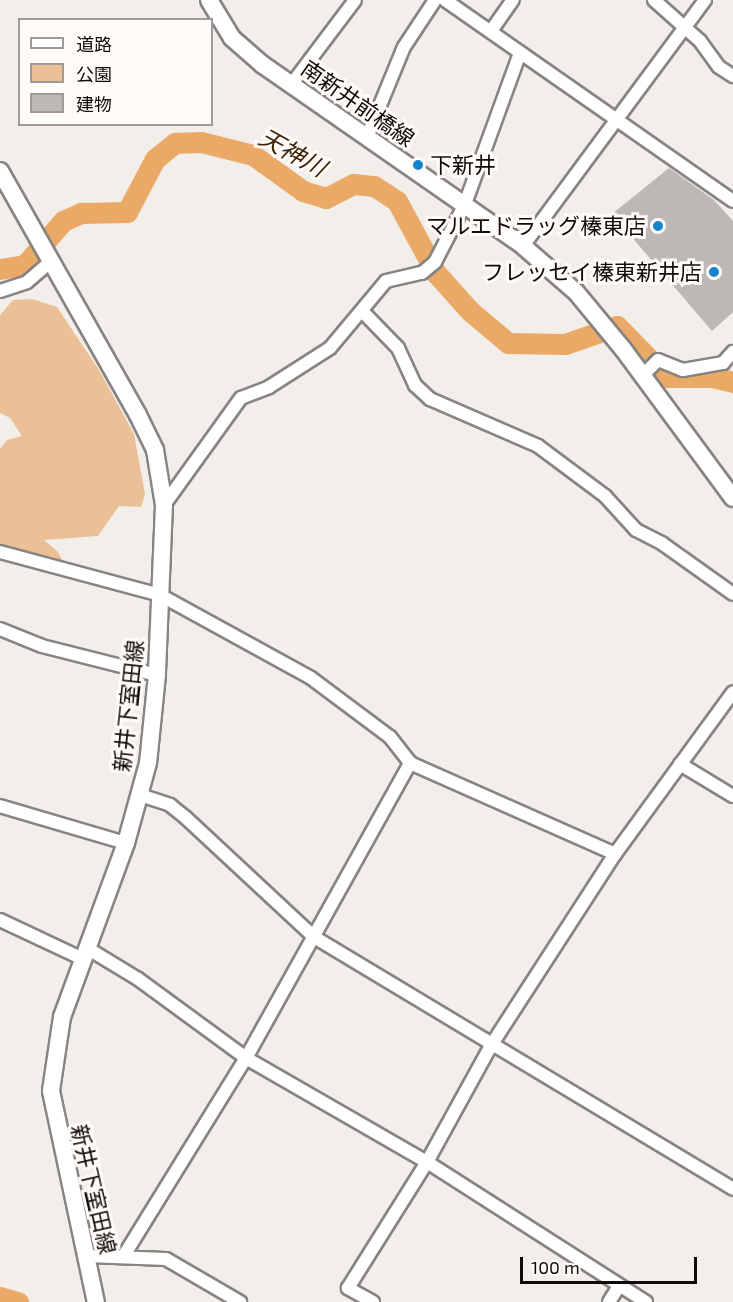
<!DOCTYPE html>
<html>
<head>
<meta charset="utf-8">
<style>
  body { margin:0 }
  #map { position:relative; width:733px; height:1302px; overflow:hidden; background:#f2eeea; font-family:"Exo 2","Noto Sans JP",sans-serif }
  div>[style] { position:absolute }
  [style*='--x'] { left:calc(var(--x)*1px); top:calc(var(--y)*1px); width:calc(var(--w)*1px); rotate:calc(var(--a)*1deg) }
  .green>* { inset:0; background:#ecc097 }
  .river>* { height:21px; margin:-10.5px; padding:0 10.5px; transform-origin:10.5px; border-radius:10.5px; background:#eba967 }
  .building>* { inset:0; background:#bcb8b5 }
  .roads { filter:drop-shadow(2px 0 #888481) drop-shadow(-2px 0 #888481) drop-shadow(0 2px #888481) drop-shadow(0 -2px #888481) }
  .street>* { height:12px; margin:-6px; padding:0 6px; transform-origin:6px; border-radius:6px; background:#fff }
  .secondary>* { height:16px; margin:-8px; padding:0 8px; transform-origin:8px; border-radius:8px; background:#fff }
  .dots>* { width:16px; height:16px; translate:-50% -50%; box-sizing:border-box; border:3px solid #fffbf8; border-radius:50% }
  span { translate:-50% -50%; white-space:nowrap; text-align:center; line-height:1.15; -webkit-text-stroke:6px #fffbf8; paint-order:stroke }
  .street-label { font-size:22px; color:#0d0c0b }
  .poi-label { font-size:22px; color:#0d0c0b }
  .left { translate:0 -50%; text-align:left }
  .right { translate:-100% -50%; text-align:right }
  .water-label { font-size:24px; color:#3e2406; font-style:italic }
  .legend { position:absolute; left:18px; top:18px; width:195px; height:108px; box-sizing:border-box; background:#fffbf8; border:2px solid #9e9b99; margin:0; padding:8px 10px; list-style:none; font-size:18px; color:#0d0c0b }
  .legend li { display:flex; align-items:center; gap:12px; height:30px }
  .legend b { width:30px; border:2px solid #9e9b99 }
  .scale { position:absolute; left:520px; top:1257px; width:177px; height:27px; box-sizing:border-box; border:3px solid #0d0c0b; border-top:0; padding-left:8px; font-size:18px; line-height:21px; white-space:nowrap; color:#0d0c0b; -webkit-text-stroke:4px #fffbf8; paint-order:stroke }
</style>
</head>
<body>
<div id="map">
  <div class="green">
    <i style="clip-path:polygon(32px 299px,57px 307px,99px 370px,134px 434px,145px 494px,141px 507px,119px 506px,98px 536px,44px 540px,58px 552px,65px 566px,0 548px,0 449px,7px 440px,22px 436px,10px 418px,0 413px,0 315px,13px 300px)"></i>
  </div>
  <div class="river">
    <i style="--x:0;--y:269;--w:25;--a:-9"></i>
    <i style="--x:25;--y:265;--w:58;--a:-49.2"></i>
    <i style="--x:63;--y:221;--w:20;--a:-24"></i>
    <i style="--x:81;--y:213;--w:46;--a:-1.2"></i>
    <i style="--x:127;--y:212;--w:60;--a:-62.2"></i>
    <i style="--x:155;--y:159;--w:26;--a:-39"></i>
    <i style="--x:175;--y:143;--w:26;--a:-2"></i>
    <i style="--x:201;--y:142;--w:54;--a:14"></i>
    <i style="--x:253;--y:155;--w:62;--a:35.8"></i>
    <i style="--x:303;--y:191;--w:24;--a:17"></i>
    <i style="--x:326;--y:198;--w:31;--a:-27"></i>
    <i style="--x:354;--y:184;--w:20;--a:6"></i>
    <i style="--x:374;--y:186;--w:27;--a:33"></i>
    <i style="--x:397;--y:201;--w:82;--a:61.6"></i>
    <i style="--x:436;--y:273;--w:51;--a:48.2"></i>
    <i style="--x:470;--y:311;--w:50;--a:40.1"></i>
    <i style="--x:508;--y:343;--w:57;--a:1"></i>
    <i style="--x:565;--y:344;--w:55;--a:-19.1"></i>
    <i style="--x:617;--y:326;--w:71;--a:45.6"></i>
    <i style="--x:667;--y:377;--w:45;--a:0"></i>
    <i style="--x:712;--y:377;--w:22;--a:13"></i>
    <i style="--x:0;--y:1297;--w:19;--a:16"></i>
  </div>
  <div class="building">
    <i style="clip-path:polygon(669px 168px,714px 200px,733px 221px,733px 312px,712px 331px,612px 214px)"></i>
  </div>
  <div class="roads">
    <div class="street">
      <i style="--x:445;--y:0;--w:351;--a:34.9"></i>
      <i style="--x:654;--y:0;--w:62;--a:41.7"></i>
      <i style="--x:700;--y:41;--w:32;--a:54"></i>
      <i style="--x:719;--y:67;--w:17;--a:33"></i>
      <i style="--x:491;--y:31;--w:38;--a:-55"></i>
      <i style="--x:291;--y:85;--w:106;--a:-53"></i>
      <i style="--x:367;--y:137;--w:97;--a:-67.7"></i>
      <i style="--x:404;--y:47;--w:56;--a:-56.6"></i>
      <i style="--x:523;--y:246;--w:306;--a:-53.5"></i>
      <i style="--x:0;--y:291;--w:28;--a:-18"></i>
      <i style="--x:27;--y:282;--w:29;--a:-41"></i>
      <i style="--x:362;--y:311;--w:52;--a:45.8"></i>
      <i style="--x:398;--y:348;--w:41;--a:65.3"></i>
      <i style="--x:415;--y:385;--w:21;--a:43"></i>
      <i style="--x:430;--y:399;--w:118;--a:23.5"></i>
      <i style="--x:538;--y:446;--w:84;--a:36.7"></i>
      <i style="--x:605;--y:496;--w:46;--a:47.6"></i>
      <i style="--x:636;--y:530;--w:30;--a:27"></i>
      <i style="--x:663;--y:544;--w:86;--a:35.5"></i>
      <i style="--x:643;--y:375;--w:21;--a:-45"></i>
      <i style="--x:658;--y:360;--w:27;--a:22"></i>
      <i style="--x:683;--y:370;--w:41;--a:-9.9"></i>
      <i style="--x:723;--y:363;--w:15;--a:-48"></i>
      <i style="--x:164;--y:505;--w:132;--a:-54.3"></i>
      <i style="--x:241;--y:398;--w:30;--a:-21"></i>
      <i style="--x:269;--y:387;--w:72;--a:-32.6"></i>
      <i style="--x:330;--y:348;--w:87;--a:-50.1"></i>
      <i style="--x:386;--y:281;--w:37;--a:-13"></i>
      <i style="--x:422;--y:273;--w:17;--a:-40"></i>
      <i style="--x:435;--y:262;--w:65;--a:-62.7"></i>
      <i style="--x:465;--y:204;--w:161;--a:-70"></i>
      <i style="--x:0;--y:552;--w:166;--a:15"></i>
      <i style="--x:160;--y:595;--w:172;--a:28.8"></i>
      <i style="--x:311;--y:678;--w:99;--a:36.8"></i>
      <i style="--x:390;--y:737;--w:33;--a:52"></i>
      <i style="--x:410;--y:763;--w:224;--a:23.9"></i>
      <i style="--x:0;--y:629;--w:45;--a:22"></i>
      <i style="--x:42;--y:646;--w:119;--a:14.2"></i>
      <i style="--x:680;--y:764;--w:62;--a:31.1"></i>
      <i style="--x:140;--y:795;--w:32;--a:18"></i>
      <i style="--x:170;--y:805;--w:19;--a:39"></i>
      <i style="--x:185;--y:817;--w:176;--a:42.9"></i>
      <i style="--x:314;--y:937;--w:489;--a:31"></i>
      <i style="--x:0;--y:806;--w:131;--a:16.4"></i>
      <i style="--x:0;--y:920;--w:92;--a:25.2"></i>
      <i style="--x:87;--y:948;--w:60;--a:31.3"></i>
      <i style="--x:138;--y:979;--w:134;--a:36.2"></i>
      <i style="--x:246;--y:1058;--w:209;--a:29.9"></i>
      <i style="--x:427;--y:1162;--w:260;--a:32.6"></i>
      <i style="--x:87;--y:1256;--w:79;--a:2.2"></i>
      <i style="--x:166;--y:1259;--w:86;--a:30.2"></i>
      <i style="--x:123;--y:1257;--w:234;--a:-58.3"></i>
      <i style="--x:246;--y:1058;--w:338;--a:-60.9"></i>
      <i style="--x:373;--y:1302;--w:29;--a:-151"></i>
      <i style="--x:348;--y:1288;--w:149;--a:-57.9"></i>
      <i style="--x:427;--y:1162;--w:135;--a:-61.2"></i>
      <i style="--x:492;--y:1044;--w:226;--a:-57.1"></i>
      <i style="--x:615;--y:854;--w:200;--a:-53.9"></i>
      <i style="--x:609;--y:1302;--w:19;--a:-58"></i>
    </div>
    <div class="secondary">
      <i style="--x:209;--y:0;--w:44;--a:58.8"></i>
      <i style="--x:232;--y:38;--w:41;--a:41.1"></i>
      <i style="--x:263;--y:65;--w:317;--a:34.8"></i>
      <i style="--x:523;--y:246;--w:70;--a:41"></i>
      <i style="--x:576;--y:292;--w:74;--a:50.5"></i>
      <i style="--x:623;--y:349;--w:185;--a:53.6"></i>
      <i style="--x:0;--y:171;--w:280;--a:60.5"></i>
      <i style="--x:138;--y:415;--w:39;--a:64"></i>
      <i style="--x:155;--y:450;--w:56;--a:80.7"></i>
      <i style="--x:164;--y:505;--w:170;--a:92.4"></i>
      <i style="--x:157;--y:675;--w:88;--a:95.8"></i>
      <i style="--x:148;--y:763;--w:83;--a:105.4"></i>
      <i style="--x:126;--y:843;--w:185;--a:110.2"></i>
      <i style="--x:62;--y:1017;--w:75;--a:98.5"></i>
      <i style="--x:51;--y:1091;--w:216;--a:78"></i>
    </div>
  </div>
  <div class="dots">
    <i style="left:418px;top:165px;background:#1384cd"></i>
    <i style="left:658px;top:226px;background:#1384cd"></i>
    <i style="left:714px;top:272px;background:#1384cd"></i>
  </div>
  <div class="street-label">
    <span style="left:358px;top:103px;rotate:35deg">南新井前橋線</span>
    <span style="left:128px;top:706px;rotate:-84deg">新井下室田線</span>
    <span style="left:94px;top:1189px;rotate:77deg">新井下室田線</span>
  </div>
  <div class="poi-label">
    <span class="left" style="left:430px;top:165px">下新井</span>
    <span class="right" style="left:646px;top:226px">マルエドラッグ榛東店</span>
    <span class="right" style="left:702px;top:272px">フレッセイ榛東新井店</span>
  </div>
  <div class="water-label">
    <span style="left:293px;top:152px;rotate:29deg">天神川</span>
  </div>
  <ul class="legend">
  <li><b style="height:8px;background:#fff"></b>道路</li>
  <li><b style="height:16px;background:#ecc097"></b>公園</li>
  <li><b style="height:16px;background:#bcb8b5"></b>建物</li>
  </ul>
  <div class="scale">100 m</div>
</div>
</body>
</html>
